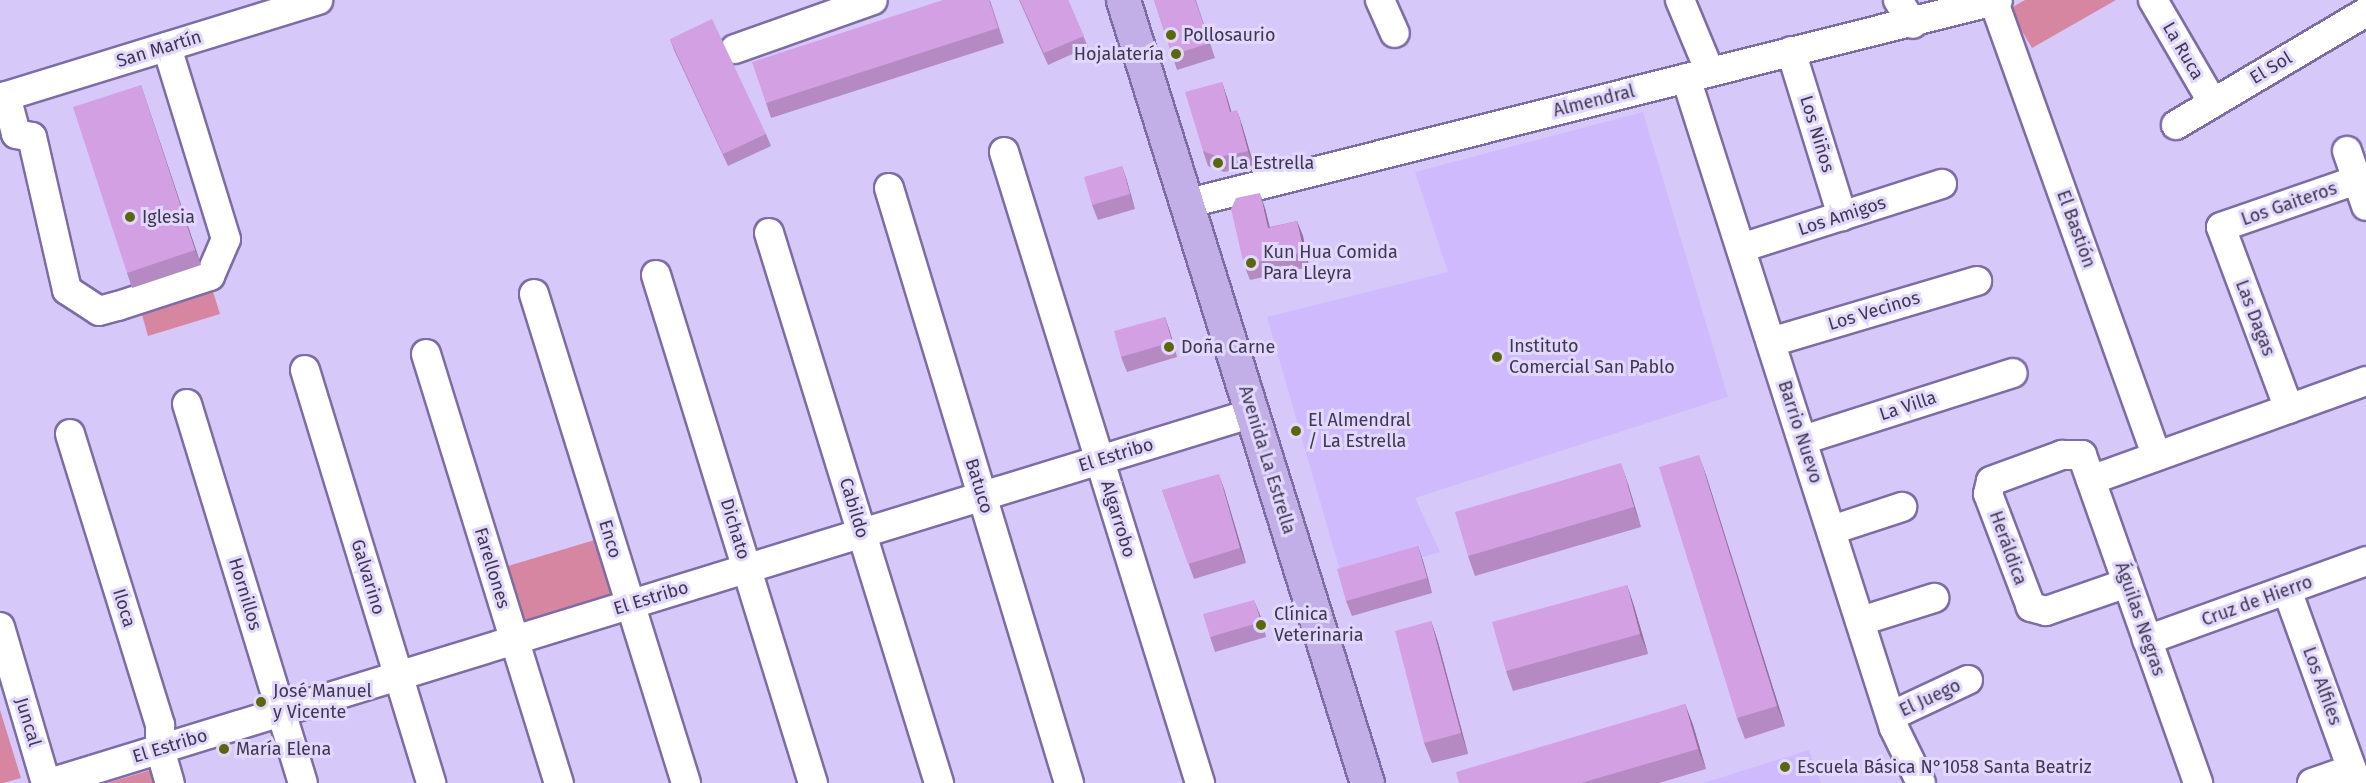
<!DOCTYPE html>
<html>
<head>
<meta charset="utf-8">
<style>
  body { margin:0 }
  #map { position:relative; width:2366px; height:783px; overflow:hidden; background:#d6c9f9; font-family:"Fira Sans",sans-serif }
  div>[style] { position:absolute }
  [style*='--x'] { left:calc(var(--x)*1px); top:calc(var(--y)*1px); width:calc(var(--w)*1px); rotate:calc(var(--a)*1deg) }
  .built>* { inset:0; background:#cebafd }
  .green>* { inset:0; background:#d686a1 }
  .roads { filter:drop-shadow(2px 0 #7e6da4) drop-shadow(-2px 0 #7e6da4) drop-shadow(0 2px #7e6da4) drop-shadow(0 -2px #7e6da4) }
  .minor>* { height:28px; margin:-14px; padding:0 14px; transform-origin:14px; border-radius:14px; background:#fff }
  .major>* { height:33px; margin:-16.5px; padding:0 16.5px; transform-origin:16.5px; border-radius:16.5px; background:#c2afe8 }
  .wall>* { inset:0; background:#b58ac3 }
  .shaded-wall>* { inset:0; background:#94709f }
  .building>* { inset:0; background:#d3a0e3 }
  .dots>* { width:16px; height:16px; translate:-50% -50%; box-sizing:border-box; border:3px solid #e2d8fd; border-radius:50% }
  span { translate:-50% -50%; white-space:nowrap; text-align:center; line-height:1.15; -webkit-text-stroke:6px #e2d8fd; paint-order:stroke }
  .poi-label { font-size:18px; color:#3e374f }
  .left { translate:0 -50%; text-align:left }
  .right { translate:-100% -50%; text-align:right }
  .street-label { font-size:18px; color:#3e374f }
</style>
</head>
<body>
<div id="map">
  <div class="built">
    <i style="clip-path:polygon(1643px 112px,1728px 397px,1415px 498px,1440px 552px,1343px 581px,1267px 317px,1448px 272px,1415px 172px)"></i>
    <i style="clip-path:polygon(1809px 750px,1821px 783px,1703px 783px)"></i>
  </div>
  <div class="green">
    <i style="clip-path:polygon(2025px 0,2116px 0,2032px 48px,2009px 9px)"></i>
    <i style="clip-path:polygon(210px 282px,220px 314px,148px 336px,139px 304px)"></i>
    <i style="clip-path:polygon(598px 539px,615px 596px,522px 624px,505px 567px)"></i>
    <i style="clip-path:polygon(0 710px,21px 778px,3px 783px,0 783px)"></i>
    <i style="clip-path:polygon(151px 770px,155px 783px,107px 783px)"></i>
  </div>
  <div class="roads">
    <div class="minor">
      <i style="--x:1380;--y:0;--w:36;--a:66"></i>
      <i style="--x:1680;--y:0;--w:78;--a:67.4"></i>
      <i style="--x:1898;--y:0;--w:28;--a:58"></i>
      <i style="--x:2153;--y:0;--w:119;--a:59.8"></i>
      <i style="--x:1994;--y:2;--w:482;--a:70.3"></i>
      <i style="--x:735;--y:49;--w:146;--a:-19.5"></i>
      <i style="--x:1791;--y:51;--w:173;--a:72.8"></i>
      <i style="--x:1686;--y:78;--w:682;--a:72.26"></i>
      <i style="--x:1894;--y:728;--w:61;--a:63.9"></i>
      <i style="--x:6;--y:96;--w:39;--a:75"></i>
      <i style="--x:16;--y:134;--w:16;--a:11"></i>
      <i style="--x:32;--y:137;--w:157;--a:77.1"></i>
      <i style="--x:67;--y:290;--w:38;--a:33"></i>
      <i style="--x:99;--y:311;--w:20;--a:-15"></i>
      <i style="--x:118;--y:306;--w:97;--a:-18.1"></i>
      <i style="--x:210;--y:276;--w:40;--a:-66.6"></i>
      <i style="--x:226;--y:239;--w:201;--a:-107.1"></i>
      <i style="--x:0;--y:98;--w:333;--a:-17.1"></i>
      <i style="--x:2176;--y:125;--w:221;--a:-30.7"></i>
      <i style="--x:2347;--y:151;--w:58;--a:70.9"></i>
      <i style="--x:1004;--y:152;--w:661;--a:72.74"></i>
      <i style="--x:889;--y:188;--w:622;--a:73.17"></i>
      <i style="--x:1189;--y:203;--w:834;--a:-14.09"></i>
      <i style="--x:769;--y:233;--w:576;--a:72.82"></i>
      <i style="--x:1741;--y:248;--w:211;--a:-17.7"></i>
      <i style="--x:656;--y:275;--w:532;--a:72.83"></i>
      <i style="--x:534;--y:294;--w:512;--a:72.73"></i>
      <i style="--x:1771;--y:342;--w:215;--a:-16.5"></i>
      <i style="--x:426;--y:354;--w:449;--a:72.8"></i>
      <i style="--x:305;--y:370;--w:432;--a:73"></i>
      <i style="--x:187;--y:404;--w:396;--a:73"></i>
      <i style="--x:2289;--y:409;--w:194;--a:-110.5"></i>
      <i style="--x:2221;--y:227;--w:144;--a:-19.1"></i>
      <i style="--x:70;--y:434;--w:305;--a:72.8"></i>
      <i style="--x:160;--y:725;--w:24;--a:90"></i>
      <i style="--x:160;--y:749;--w:35;--a:74"></i>
      <i style="--x:1803;--y:440;--w:220;--a:-17.7"></i>
      <i style="--x:2091;--y:480;--w:292;--a:-19.8"></i>
      <i style="--x:1832;--y:530;--w:74;--a:-18.2"></i>
      <i style="--x:2127;--y:583;--w:86;--a:160.9"></i>
      <i style="--x:2046;--y:611;--w:16;--a:-165"></i>
      <i style="--x:2031;--y:607;--w:121;--a:-110.8"></i>
      <i style="--x:1988;--y:494;--w:13;--a:-77"></i>
      <i style="--x:1991;--y:481;--w:76;--a:-20.1"></i>
      <i style="--x:2062;--y:455;--w:20;--a:0"></i>
      <i style="--x:2082;--y:455;--w:348;--a:70.5"></i>
      <i style="--x:2287;--y:590;--w:205;--a:70.1"></i>
      <i style="--x:1861;--y:621;--w:77;--a:-17.5"></i>
      <i style="--x:0;--y:627;--w:163;--a:73.6"></i>
      <i style="--x:2147;--y:640;--w:233;--a:-19.8"></i>
      <i style="--x:1891;--y:716;--w:85;--a:-25.1"></i>
      <i style="--x:50;--y:783;--w:1259;--a:-17.1"></i>
      <i style="--x:2312;--y:783;--w:42;--a:-19.3"></i>
    </div>
    <div class="major">
      <i style="--x:1123;--y:0;--w:820;--a:72.69"></i>
    </div>
  </div>
  <div class="wall">
    <i style="clip-path:polygon(990px 0,1004px 43px,771px 118px,766px 103px)"></i>
    <i style="clip-path:polygon(1019px 0,1068px 0,1088px 47px,1048px 65px)"></i>
    <i style="clip-path:polygon(1154px 0,1196px 0,1215px 58px,1177px 70px)"></i>
    <i style="clip-path:polygon(670px 39px,766px 134px,771px 146px,728px 166px,674px 50px)"></i>
    <i style="clip-path:polygon(1222px 82px,1231px 112px,1242px 125px,1254px 166px,1224px 172px,1208px 166px,1203px 151px)"></i>
    <i style="clip-path:polygon(141px 85px,201px 265px,132px 288px,127px 273px)"></i>
    <i style="clip-path:polygon(1122px 166px,1135px 209px,1098px 220px,1092px 205px)"></i>
    <i style="clip-path:polygon(1265px 208px,1270px 227px,1297px 221px,1303px 236px,1309px 267px,1250px 280px,1244px 265px)"></i>
    <i style="clip-path:polygon(1165px 317px,1170px 332px,1177px 357px,1127px 372px,1121px 357px)"></i>
    <i style="clip-path:polygon(1706px 475px,1785px 726px,1745px 739px,1737px 718px)"></i>
    <i style="clip-path:polygon(1628px 484px,1641px 527px,1475px 576px,1468px 556px)"></i>
    <i style="clip-path:polygon(1224px 489px,1246px 563px,1194px 579px,1162px 490px)"></i>
    <i style="clip-path:polygon(1418px 546px,1423px 561px,1432px 593px,1352px 616px,1346px 601px)"></i>
    <i style="clip-path:polygon(1627px 585px,1634px 606px,1648px 654px,1513px 691px,1506px 671px)"></i>
    <i style="clip-path:polygon(1260px 615px,1266px 637px,1215px 652px,1210px 637px)"></i>
    <i style="clip-path:polygon(1431px 621px,1438px 642px,1468px 754px,1432px 763px,1424px 743px)"></i>
    <i style="clip-path:polygon(1685px 704px,1693px 725px,1706px 769px,1659px 783px,1459px 783px)"></i>
  </div>
  <div class="shaded-wall">
    <i style="clip-path:polygon(1222px 82px,1227px 97px,1236px 127px,1230px 112px)"></i>
    <i style="clip-path:polygon(141px 85px,201px 265px,195px 250px)"></i>
    <i style="clip-path:polygon(1237px 110px,1242px 125px,1254px 166px,1248px 151px)"></i>
    <i style="clip-path:polygon(1122px 166px,1127px 181px,1135px 209px,1130px 194px)"></i>
    <i style="clip-path:polygon(1260px 193px,1265px 208px,1273px 243px,1268px 228px)"></i>
    <i style="clip-path:polygon(1297px 221px,1303px 236px,1309px 267px,1304px 252px)"></i>
    <i style="clip-path:polygon(1165px 317px,1170px 332px,1177px 357px,1172px 342px)"></i>
    <i style="clip-path:polygon(1699px 455px,1706px 475px,1785px 726px,1777px 706px)"></i>
    <i style="clip-path:polygon(1621px 463px,1628px 484px,1641px 527px,1634px 507px)"></i>
    <i style="clip-path:polygon(1219px 474px,1224px 489px,1246px 563px,1240px 548px)"></i>
    <i style="clip-path:polygon(1418px 546px,1423px 561px,1432px 593px,1427px 578px)"></i>
    <i style="clip-path:polygon(1627px 585px,1634px 606px,1648px 654px,1640px 634px)"></i>
    <i style="clip-path:polygon(1254px 600px,1260px 615px,1266px 637px,1261px 622px)"></i>
    <i style="clip-path:polygon(1431px 621px,1438px 642px,1468px 754px,1461px 733px)"></i>
    <i style="clip-path:polygon(1685px 704px,1693px 725px,1706px 769px,1698px 749px)"></i>
  </div>
  <div class="building">
    <i style="clip-path:polygon(943px 0,989px 0,998px 28px,766px 103px,752px 62px)"></i>
    <i style="clip-path:polygon(1020px 0,1068px 0,1084px 36px,1044px 53px)"></i>
    <i style="clip-path:polygon(1154px 0,1195px 0,1210px 43px,1172px 55px)"></i>
    <i style="clip-path:polygon(712px 19px,766px 134px,723px 154px,670px 39px)"></i>
    <i style="clip-path:polygon(1222px 82px,1230px 112px,1237px 110px,1248px 151px,1219px 157px,1203px 151px,1185px 92px)"></i>
    <i style="clip-path:polygon(141px 85px,195px 250px,127px 273px,73px 107px)"></i>
    <i style="clip-path:polygon(1122px 166px,1130px 194px,1092px 205px,1084px 177px)"></i>
    <i style="clip-path:polygon(1260px 193px,1268px 228px,1297px 221px,1304px 252px,1244px 265px,1231px 209px,1236px 198px)"></i>
    <i style="clip-path:polygon(1165px 317px,1172px 342px,1121px 357px,1114px 331px)"></i>
    <i style="clip-path:polygon(1699px 455px,1777px 706px,1737px 718px,1659px 467px)"></i>
    <i style="clip-path:polygon(1621px 463px,1634px 507px,1468px 556px,1455px 512px)"></i>
    <i style="clip-path:polygon(1219px 474px,1240px 548px,1188px 564px,1162px 490px)"></i>
    <i style="clip-path:polygon(1418px 546px,1427px 578px,1346px 601px,1337px 569px)"></i>
    <i style="clip-path:polygon(1627px 585px,1640px 634px,1506px 671px,1492px 622px)"></i>
    <i style="clip-path:polygon(1254px 600px,1261px 622px,1210px 637px,1203px 614px)"></i>
    <i style="clip-path:polygon(1431px 621px,1461px 733px,1424px 743px,1395px 631px)"></i>
    <i style="clip-path:polygon(1685px 704px,1698px 749px,1581px 783px,1459px 783px,1456px 772px)"></i>
  </div>
  <div class="dots">
    <i style="left:1171px;top:35px;background:#5b670d"></i>
    <i style="left:1176px;top:54px;background:#5b670d"></i>
    <i style="left:1218px;top:163px;background:#5b670d"></i>
    <i style="left:130px;top:217px;background:#5b670d"></i>
    <i style="left:1251px;top:263px;background:#5b670d"></i>
    <i style="left:1169px;top:347px;background:#5b670d"></i>
    <i style="left:1497px;top:357px;background:#5b670d"></i>
    <i style="left:1296px;top:431px;background:#5b670d"></i>
    <i style="left:1261px;top:625px;background:#5b670d"></i>
    <i style="left:261px;top:702px;background:#5b670d"></i>
    <i style="left:224px;top:749px;background:#5b670d"></i>
    <i style="left:1785px;top:767px;background:#5b670d"></i>
  </div>
  <div class="poi-label">
    <span class="left" style="left:1183px;top:35px">Pollosaurio</span>
    <span class="right" style="left:1164px;top:54px">Hojalatería</span>
    <span class="left" style="left:1230px;top:163px">La Estrella</span>
    <span class="left" style="left:142px;top:217px">Iglesia</span>
    <span class="left" style="left:1263px;top:263px">Kun Hua Comida<br>Para Lleyra</span>
    <span class="left" style="left:1181px;top:347px">Doña Carne</span>
    <span class="left" style="left:1509px;top:357px">Instituto<br>Comercial San Pablo</span>
    <span class="left" style="left:1308px;top:431px">El Almendral<br>/ La Estrella</span>
    <span class="left" style="left:1274px;top:625px">Clínica<br>Veterinaria</span>
    <span class="left" style="left:273px;top:702px">José Manuel<br>y Vicente</span>
    <span class="left" style="left:236px;top:749px">María Elena</span>
    <span class="left" style="left:1797px;top:767px">Escuela Básica N°1058 Santa Beatriz</span>
  </div>
  <div class="street-label">
    <span style="left:159px;top:49px;rotate:-17deg">San Martín</span>
    <span style="left:2183px;top:51px;rotate:60deg">La Ruca</span>
    <span style="left:2271px;top:68px;rotate:-31deg">El Sol</span>
    <span style="left:1594px;top:101px;rotate:-14deg">Almendral</span>
    <span style="left:1817px;top:134px;rotate:73deg">Los Niños</span>
    <span style="left:2289px;top:204px;rotate:-19deg">Los Gaiteros</span>
    <span style="left:1842px;top:216px;rotate:-18deg">Los Amigos</span>
    <span style="left:2076px;top:229px;rotate:70deg">El Bastión</span>
    <span style="left:1874px;top:311px;rotate:-17deg">Los Vecinos</span>
    <span style="left:2255px;top:318px;rotate:69deg">Las Dagas</span>
    <span style="left:1908px;top:406px;rotate:-18deg">La Villa</span>
    <span style="left:1800px;top:432px;rotate:72deg">Barrio Nuevo</span>
    <span style="left:1116px;top:455px;rotate:-17deg">El Estribo</span>
    <span style="left:1267px;top:460px;rotate:73deg">Avenida La Estrella</span>
    <span style="left:979px;top:486px;rotate:73deg">Batuco</span>
    <span style="left:854px;top:508px;rotate:73deg">Cabildo</span>
    <span style="left:1118px;top:519px;rotate:73deg">Algarrobo</span>
    <span style="left:735px;top:529px;rotate:73deg">Dichato</span>
    <span style="left:610px;top:539px;rotate:73deg">Enco</span>
    <span style="left:2008px;top:548px;rotate:70deg">Heráldica</span>
    <span style="left:492px;top:568px;rotate:73deg">Farellones</span>
    <span style="left:368px;top:577px;rotate:73deg">Galvarino</span>
    <span style="left:245px;top:594px;rotate:73deg">Hornillos</span>
    <span style="left:651px;top:598px;rotate:-17deg">El Estribo</span>
    <span style="left:2257px;top:601px;rotate:-20deg">Cruz de Hierro</span>
    <span style="left:124px;top:608px;rotate:73deg">Iloca</span>
    <span style="left:2140px;top:619px;rotate:71deg">Águilas Negras</span>
    <span style="left:2322px;top:686px;rotate:70deg">Los Alfiles</span>
    <span style="left:1930px;top:698px;rotate:-25deg">El Juego</span>
    <span style="left:28px;top:722px;rotate:73deg">Juncal</span>
    <span style="left:170px;top:746px;rotate:-17deg">El Estribo</span>
  </div>
</div>
</body>
</html>
